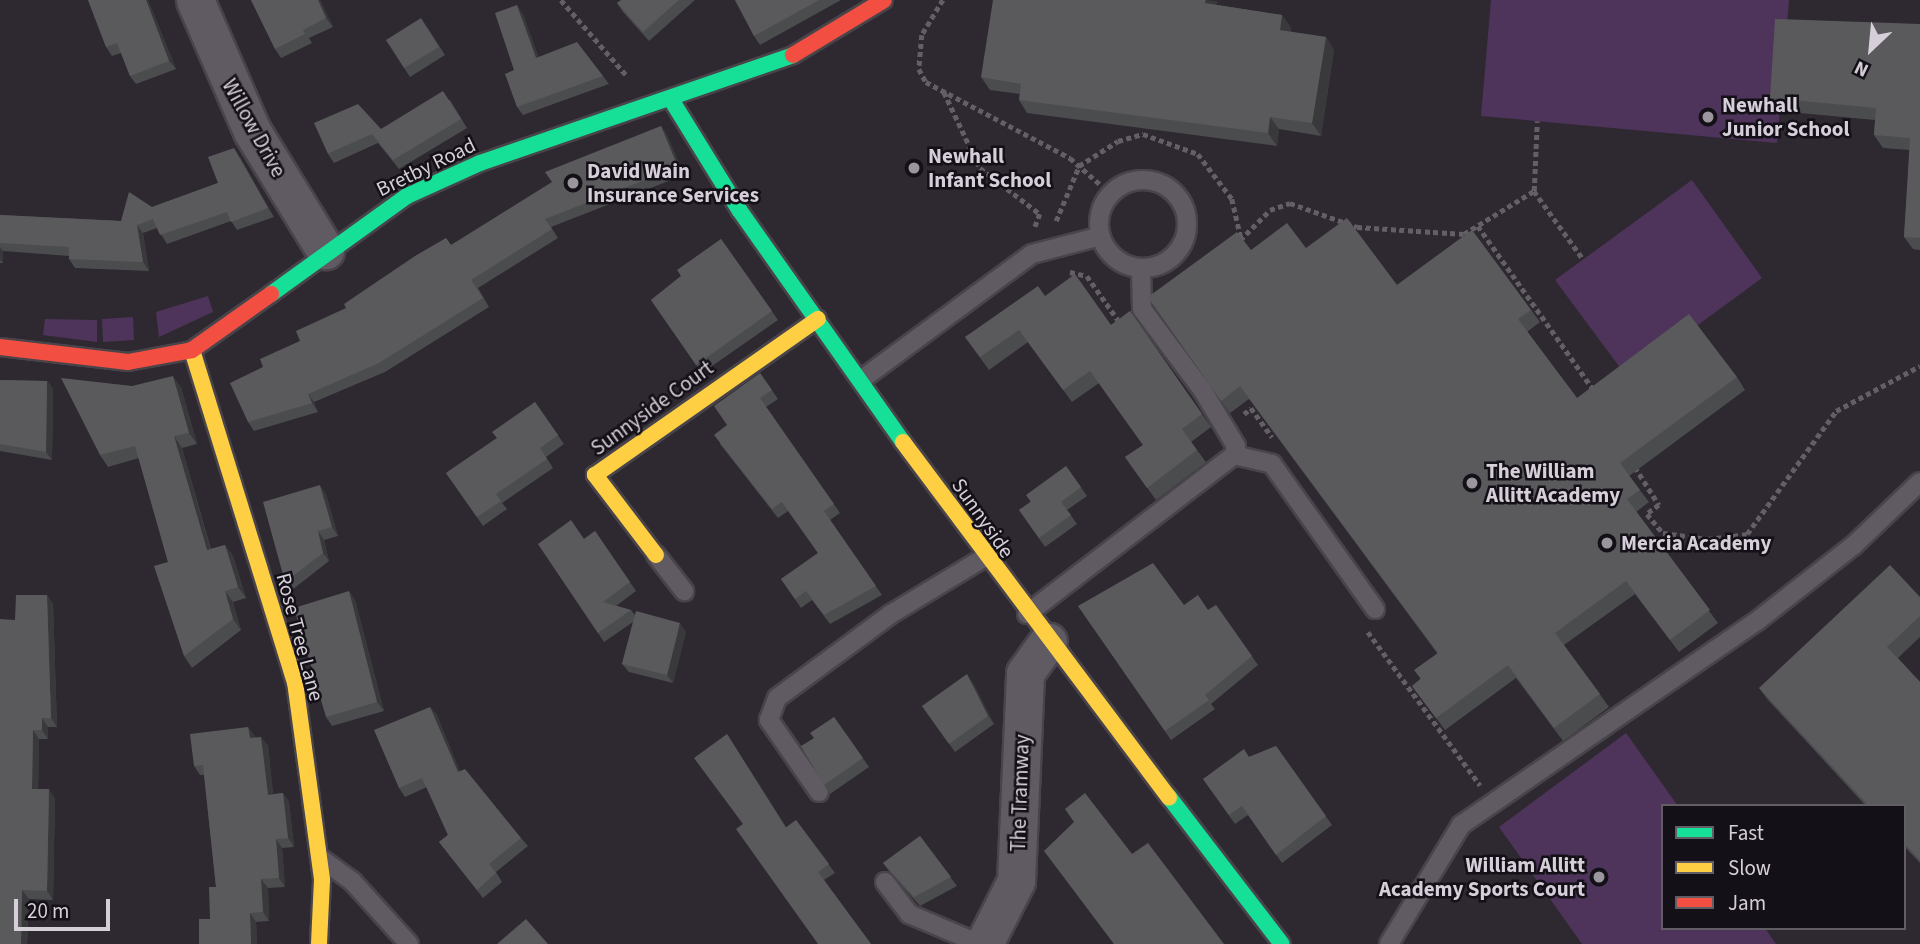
<!DOCTYPE html>
<html>
<head>
<meta charset="utf-8">
<style>
  body { margin:0 }
  #map { position:relative; width:1920px; height:944px; overflow:hidden; background:#2e2830; font-family:"Source Sans 3",sans-serif }
  div>[style] { position:absolute }
  [style*='--x'] { left:calc(var(--x)*1px); top:calc(var(--y)*1px); width:calc(var(--w)*1px); rotate:calc(var(--a)*1deg) }
  .green>* { inset:0; background:#4e345a }
  .path>* { height:4.5px; margin-top:-2.25px; transform-origin:0; background:repeating-linear-gradient(90deg,#645e66 0 5px,transparent 0 8.5px) }
  .roads { filter:drop-shadow(2px 0 #48444a) drop-shadow(-2px 0 #48444a) drop-shadow(0 2px #48444a) drop-shadow(0 -2px #48444a) }
  .lane>* { height:18px; margin:-9px; padding:0 9px; transform-origin:9px; border-radius:9px; background:#605a63 }
  .lane>.ring { margin:-9px; padding:0; box-sizing:content-box; background:none; border:18px solid #605a63; border-radius:50% }
  .street>* { height:37px; margin:-18.5px; padding:0 18.5px; transform-origin:18.5px; border-radius:18.5px; background:#605a63 }
  .fast>* { height:16px; margin:-8px; padding:0 8px; transform-origin:8px; border-radius:8px; background:#16e098 }
  .slow>* { height:16px; margin:-8px; padding:0 8px; transform-origin:8px; border-radius:8px; background:#ffcf43 }
  .jam>* { height:16px; margin:-8px; padding:0 8px; transform-origin:8px; border-radius:8px; background:#f24e42 }
  .wall>* { inset:0; background:#4a4c4e }
  .shaded-wall>* { inset:0; background:#39383b }
  .building>* { inset:0; background:#5a5a5d }
  .dots>* { width:19px; height:19px; translate:-50% -50%; box-sizing:border-box; border:4px solid #141017; border-radius:50% }
  span { translate:-50% -50%; white-space:nowrap; text-align:center; line-height:1.15; -webkit-text-stroke:5px #141017; paint-order:stroke }
  .poi-label { font-size:21px; color:#d6cfda; font-weight:700 }
  .left { translate:0 -50%; text-align:left }
  .right { translate:-100% -50%; text-align:right }
  .street-label { font-size:21px; color:#d6cfda }
  .legend { position:absolute; left:1661px; top:804px; width:245px; height:126px; box-sizing:border-box; background:#141017; border:2px solid #625c65; margin:0; padding:9px 12px; list-style:none; font-size:21px; color:#d6cfda }
  .legend li { display:flex; align-items:center; gap:14px; height:35px }
  .legend b { width:35px; border:2px solid #625c65 }
  .north { position:absolute; left:1836px; top:14px; width:70px; height:70px; -webkit-text-stroke:5px #141017; paint-order:stroke; rotate:206deg; font-size:19px; font-weight:700; line-height:28px; text-align:center; color:#d6cfda }
  .north::after { content:''; display:block; margin:auto; width:24px; height:32px; background:#d6cfda; clip-path:polygon(50% 0,100% 100%,50% 72%,0 100%) }
  .scale { position:absolute; left:14px; top:899px; width:96px; height:32px; box-sizing:border-box; border:4px solid #d6cfda; border-top:0; padding-left:9px; font-size:21px; line-height:24px; white-space:nowrap; color:#d6cfda; -webkit-text-stroke:5px #141017; paint-order:stroke }
</style>
</head>
<body>
<div id="map">
  <div class="green">
    <i style="clip-path:polygon(1491px 0,1789px 0,1777px 143px,1481px 116px)"></i>
    <i style="clip-path:polygon(1692px 180px,1762px 278px,1627px 377px,1555px 280px)"></i>
    <i style="clip-path:polygon(208px 296px,213px 312px,159px 337px,156px 312px)"></i>
    <i style="clip-path:polygon(133px 317px,134px 340px,103px 342px,102px 319px)"></i>
    <i style="clip-path:polygon(45px 319px,97px 320px,97px 342px,43px 335px)"></i>
    <i style="clip-path:polygon(1626px 733px,1678px 806px,1663px 806px,1663px 928px,1765px 928px,1776px 944px,1582px 944px,1499px 827px)"></i>
  </div>
  <div class="path">
    <i style="--x:561;--y:0;--w:101;--a:49"></i>
    <i style="--x:943;--y:0;--w:41;--a:121"></i>
    <i style="--x:922;--y:35;--w:34;--a:95"></i>
    <i style="--x:919;--y:69;--w:15;--a:62"></i>
    <i style="--x:926;--y:82;--w:163;--a:27.8"></i>
    <i style="--x:1070;--y:158;--w:55;--a:41.3"></i>
    <i style="--x:944;--y:92;--w:84;--a:64.7"></i>
    <i style="--x:980;--y:168;--w:76;--a:37.5"></i>
    <i style="--x:1040;--y:214;--w:14;--a:111"></i>
    <i style="--x:1534;--y:191;--w:84;--a:54.2"></i>
    <i style="--x:1056;--y:221;--w:60;--a:-67.3"></i>
    <i style="--x:1079;--y:166;--w:46;--a:-32.7"></i>
    <i style="--x:1118;--y:141;--w:26;--a:-16"></i>
    <i style="--x:1143;--y:134;--w:59;--a:20"></i>
    <i style="--x:1198;--y:154;--w:56;--a:52.9"></i>
    <i style="--x:1232;--y:199;--w:40;--a:77"></i>
    <i style="--x:1478;--y:226;--w:199;--a:54.8"></i>
    <i style="--x:1240;--y:240;--w:42;--a:-45"></i>
    <i style="--x:1270;--y:210;--w:21;--a:-19"></i>
    <i style="--x:1290;--y:203;--w:71;--a:19.7"></i>
    <i style="--x:1357;--y:227;--w:107;--a:3.7"></i>
    <i style="--x:1464;--y:234;--w:82;--a:-31.6"></i>
    <i style="--x:1534;--y:191;--w:70;--a:-87.5"></i>
    <i style="--x:1070;--y:272;--w:17;--a:13"></i>
    <i style="--x:1087;--y:276;--w:54;--a:54.8"></i>
    <i style="--x:1244;--y:414;--w:9;--a:-41"></i>
    <i style="--x:1251;--y:408;--w:36;--a:54"></i>
    <i style="--x:1635;--y:467;--w:45;--a:57.7"></i>
    <i style="--x:1659;--y:505;--w:15;--a:143"></i>
    <i style="--x:1647;--y:514;--w:25;--a:50"></i>
    <i style="--x:1663;--y:533;--w:45;--a:7.6"></i>
    <i style="--x:1708;--y:539;--w:39;--a:-7"></i>
    <i style="--x:1747;--y:534;--w:152;--a:-54.1"></i>
    <i style="--x:1836;--y:411;--w:95;--a:-28.2"></i>
    <i style="--x:1368;--y:632;--w:190;--a:53.8"></i>
  </div>
  <div class="roads">
    <div class="lane">
      <i class="ring" style="left:1099px;top:180px;width:70px;height:70px"></i>
      <i style="--x:861;--y:380;--w:212;--a:-36.4"></i>
      <i style="--x:1032;--y:254;--w:71;--a:-14.6"></i>
      <i style="--x:1234;--y:455;--w:39;--a:13"></i>
      <i style="--x:1272;--y:464;--w:178;--a:54.6"></i>
      <i style="--x:656;--y:555;--w:46;--a:52.1"></i>
      <i style="--x:1027;--y:614;--w:261;--a:-37.5"></i>
      <i style="--x:1234;--y:455;--w:9;--a:-77"></i>
      <i style="--x:1236;--y:446;--w:64;--a:-121"></i>
      <i style="--x:1203;--y:391;--w:102;--a:-126.6"></i>
      <i style="--x:1142;--y:309;--w:41;--a:-91.4"></i>
      <i style="--x:819;--y:792;--w:88;--a:-124.8"></i>
      <i style="--x:769;--y:720;--w:23;--a:-70"></i>
      <i style="--x:777;--y:698;--w:142;--a:-36.4"></i>
      <i style="--x:891;--y:614;--w:110;--a:-31.2"></i>
      <i style="--x:323;--y:860;--w:36;--a:36"></i>
      <i style="--x:352;--y:881;--w:85;--a:47.9"></i>
      <i style="--x:885;--y:882;--w:40;--a:53"></i>
      <i style="--x:909;--y:914;--w:77;--a:22.9"></i>
      <i style="--x:1389;--y:944;--w:139;--a:-58.8"></i>
      <i style="--x:1461;--y:825;--w:359;--a:-34.6"></i>
      <i style="--x:1757;--y:621;--w:123;--a:-38.1"></i>
      <i style="--x:1854;--y:545;--w:91;--a:-43.7"></i>
    </div>
    <div class="street">
      <i style="--x:195;--y:0;--w:143;--a:66.5"></i>
      <i style="--x:252;--y:131;--w:140;--a:58.5"></i>
      <i style="--x:984;--y:944;--w:71;--a:-63.1"></i>
      <i style="--x:1016;--y:881;--w:208;--a:-87.5"></i>
      <i style="--x:1025;--y:673;--w:39;--a:-54"></i>
    </div>
    <div class="fast">
      <i style="--x:672;--y:101;--w:129;--a:58.3"></i>
      <i style="--x:740;--y:211;--w:283;--a:54.8"></i>
      <i style="--x:271;--y:294;--w:168;--a:-35.8"></i>
      <i style="--x:407;--y:196;--w:80;--a:-24.3"></i>
      <i style="--x:480;--y:163;--w:331;--a:-19"></i>
      <i style="--x:1169;--y:797;--w:185;--a:52.5"></i>
    </div>
    <div class="slow">
      <i style="--x:192;--y:350;--w:348;--a:72.8"></i>
      <i style="--x:295;--y:682;--w:200;--a:82.2"></i>
      <i style="--x:322;--y:880;--w:64;--a:92.7"></i>
      <i style="--x:903;--y:442;--w:444;--a:53.2"></i>
      <i style="--x:656;--y:555;--w:101;--a:-127.3"></i>
      <i style="--x:595;--y:475;--w:272;--a:-35"></i>
    </div>
    <div class="jam">
      <i style="--x:793;--y:55;--w:106;--a:-31.1"></i>
      <i style="--x:0;--y:347;--w:129;--a:6.7"></i>
      <i style="--x:128;--y:362;--w:65;--a:-10.6"></i>
      <i style="--x:192;--y:350;--w:97;--a:-35.3"></i>
    </div>
  </div>
  <div class="wall">
    <i style="clip-path:polygon(88px 0,148px 0,176px 69px,136px 84px,130px 76px,121px 53px,112px 56px,106px 47px)"></i>
    <i style="clip-path:polygon(251px 0,320px 0,333px 27px,309px 38px,312px 43px,281px 58px,275px 49px)"></i>
    <i style="clip-path:polygon(621px 0,695px 0,649px 41px,623px 12px,617px 3px)"></i>
    <i style="clip-path:polygon(735px 0,841px 0,760px 45px,754px 36px)"></i>
    <i style="clip-path:polygon(1217px 1px,1216px 5px,1282px 15px,1291px 28px,1290px 32px,1326px 37px,1334px 50px,1321px 136px,1279px 129px,1277px 146px,1027px 113px,1019px 100px,1020px 94px,990px 90px,981px 77px)"></i>
    <i style="clip-path:polygon(523px 14px,538px 57px,603px 76px,609px 84px,523px 115px,517px 107px,514px 70px)"></i>
    <i style="clip-path:polygon(1920px 24px,1920px 250px,1913px 249px,1904px 237px,1910px 150px,1883px 148px,1874px 135px,1875px 120px,1778px 111px,1770px 98px)"></i>
    <i style="clip-path:polygon(427px 27px,445px 55px,410px 77px,404px 68px)"></i>
    <i style="clip-path:polygon(450px 100px,467px 128px,399px 169px,378px 143px,334px 163px,328px 154px,381px 129px)"></i>
    <i style="clip-path:polygon(661px 126px,667px 135px,684px 175px,551px 227px,558px 238px,478px 288px,489px 307px,385px 372px,314px 402px,318px 412px,254px 431px,248px 422px,263px 367px,446px 238px,451px 245px)"></i>
    <i style="clip-path:polygon(240px 157px,274px 217px,237px 230px,231px 221px,167px 244px,157px 228px,143px 233px,149px 271px,75px 268px,69px 259px,69px 256px,3px 251px,3px 263px,0 263px,0 215px,121px 221px,152px 207px,218px 183px)"></i>
    <i style="clip-path:polygon(1472px 230px,1540px 322px,1527px 332px,1577px 398px,1737px 377px,1745px 390px,1629px 476px,1649px 502px,1636px 512px,1718px 623px,1679px 652px,1635px 594px,1564px 645px,1609px 707px,1563px 741px,1516px 678px,1445px 730px,1412px 686px,1420px 679px,1437px 653px,1249px 399px,1230px 413px,1148px 297px,1251px 250px,1306px 248px,1397px 285px)"></i>
    <i style="clip-path:polygon(721px 239px,778px 320px,702px 373px,651px 300px,681px 276px)"></i>
    <i style="clip-path:polygon(1045px 296px,1111px 325px,1130px 311px,1211px 427px,1191px 442px,1206px 462px,1156px 500px,1125px 457px,1143px 445px,1099px 383px,1072px 402px,1028px 342px,989px 370px,965px 337px)"></i>
    <i style="clip-path:polygon(760px 373px,778px 399px,766px 407px,840px 513px,830px 520px,882px 595px,830px 624px,812px 600px,801px 608px,781px 579px,818px 553px,788px 511px,778px 518px,720px 444px,727px 425px)"></i>
    <i style="clip-path:polygon(0 380px,47px 381px,53px 389px,52px 460px,0 451px)"></i>
    <i style="clip-path:polygon(132px 386px,181px 387px,197px 444px,182px 448px,211px 549px,225px 545px,233px 556px,246px 598px,233px 602px,241px 630px,192px 668px,184px 656px,168px 562px,139px 458px,108px 467px,100px 455px)"></i>
    <i style="clip-path:polygon(535px 402px,564px 444px,546px 457px,553px 468px,502px 503px,507px 509px,483px 526px,446px 473px,497px 438px)"></i>
    <i style="clip-path:polygon(1066px 466px,1087px 496px,1067px 510px,1077px 524px,1045px 547px,1019px 510px,1030px 502px)"></i>
    <i style="clip-path:polygon(326px 494px,338px 536px,324px 540px,329px 561px,292px 590px,285px 582px)"></i>
    <i style="clip-path:polygon(595px 531px,636px 591px,616px 606px,631px 610px,635px 615px,686px 632px,673px 683px,629px 672px,622px 664px,633px 622px,604px 642px,538px 544px,584px 539px)"></i>
    <i style="clip-path:polygon(349px 591px,355px 600px,384px 711px,332px 726px,326px 717px)"></i>
    <i style="clip-path:polygon(47px 595px,53px 604px,57px 727px,48px 727px,48px 739px,39px 739px,38px 789px,55px 798px,53px 900px,29px 899px,27px 944px,0 944px,15px 620px)"></i>
    <i style="clip-path:polygon(1920px 597px,1920px 637px,1898px 658px,1920px 682px,1920px 863px,1904px 846px,1904px 806px,1866px 806px,1768px 700px,1759px 688px)"></i>
    <i style="clip-path:polygon(1184px 605px,1208px 610px,1216px 605px,1258px 665px,1211px 704px,1215px 709px,1171px 740px,1078px 606px)"></i>
    <i style="clip-path:polygon(973px 683px,994px 724px,955px 752px,922px 706px)"></i>
    <i style="clip-path:polygon(430px 707px,437px 715px,460px 772px,521px 838px,528px 846px,496px 872px,502px 882px,483px 898px,439px 842px,448px 835px,427px 787px,405px 797px,399px 788px)"></i>
    <i style="clip-path:polygon(834px 717px,869px 767px,830px 794px,824px 785px,814px 738px)"></i>
    <i style="clip-path:polygon(248px 727px,255px 737px,268px 745px,273px 794px,283px 793px,289px 802px,294px 847px,282px 848px,285px 887px,268px 888px,269px 921px,256px 922px,257px 944px,199px 944px,210px 919px,216px 887px,204px 775px,200px 775px,194px 766px)"></i>
    <i style="clip-path:polygon(727px 734px,786px 827px,796px 820px,835px 873px,824px 880px,871px 944px,818px 944px)"></i>
    <i style="clip-path:polygon(1276px 746px,1332px 825px,1282px 863px,1248px 815px,1235px 824px,1203px 779px,1249px 757px)"></i>
    <i style="clip-path:polygon(920px 836px,957px 886px,920px 906px,889px 871px,883px 863px)"></i>
  </div>
  <div class="shaded-wall">
    <i style="clip-path:polygon(146px 0,148px 0,176px 69px,169px 61px)"></i>
    <i style="clip-path:polygon(318px 0,320px 0,333px 27px,326px 18px)"></i>
    <i style="clip-path:polygon(1206px 0,1217px 1px,1214px 16px,1205px 3px)"></i>
    <i style="clip-path:polygon(517px 5px,523px 14px,542px 66px,536px 58px)"></i>
    <i style="clip-path:polygon(1282px 15px,1291px 28px,1289px 43px,1280px 30px)"></i>
    <i style="clip-path:polygon(1326px 37px,1334px 50px,1321px 136px,1312px 123px)"></i>
    <i style="clip-path:polygon(1270px 117px,1279px 129px,1277px 146px,1268px 133px)"></i>
    <i style="clip-path:polygon(661px 126px,667px 135px,684px 175px,678px 167px)"></i>
    <i style="clip-path:polygon(234px 148px,240px 157px,274px 217px,268px 208px)"></i>
    <i style="clip-path:polygon(137px 225px,143px 233px,149px 271px,143px 262px)"></i>
    <i style="clip-path:polygon(0 247px,3px 251px,3px 263px,0 260px)"></i>
    <i style="clip-path:polygon(173px 376px,181px 387px,197px 444px,189px 433px)"></i>
    <i style="clip-path:polygon(47px 381px,53px 389px,52px 460px,46px 452px)"></i>
    <i style="clip-path:polygon(308px 394px,314px 402px,318px 412px,312px 403px)"></i>
    <i style="clip-path:polygon(174px 436px,182px 448px,214px 562px,207px 550px)"></i>
    <i style="clip-path:polygon(320px 485px,326px 494px,338px 536px,332px 527px)"></i>
    <i style="clip-path:polygon(318px 531px,324px 540px,329px 561px,323px 553px)"></i>
    <i style="clip-path:polygon(225px 545px,233px 556px,246px 598px,238px 587px)"></i>
    <i style="clip-path:polygon(225px 591px,233px 602px,241px 630px,233px 619px)"></i>
    <i style="clip-path:polygon(349px 591px,355px 600px,384px 711px,377px 702px)"></i>
    <i style="clip-path:polygon(47px 595px,53px 604px,57px 727px,51px 718px)"></i>
    <i style="clip-path:polygon(680px 623px,686px 632px,673px 683px,667px 675px)"></i>
    <i style="clip-path:polygon(967px 674px,973px 683px,994px 724px,988px 716px)"></i>
    <i style="clip-path:polygon(430px 707px,437px 715px,464px 781px,458px 772px)"></i>
    <i style="clip-path:polygon(42px 718px,48px 727px,48px 739px,42px 730px)"></i>
    <i style="clip-path:polygon(248px 727px,255px 736px,256px 747px,250px 738px)"></i>
    <i style="clip-path:polygon(33px 730px,39px 739px,38px 797px,32px 789px)"></i>
    <i style="clip-path:polygon(261px 737px,268px 745px,274px 804px,268px 795px)"></i>
    <i style="clip-path:polygon(49px 789px,55px 798px,53px 900px,47px 891px)"></i>
    <i style="clip-path:polygon(283px 793px,289px 802px,294px 847px,288px 838px)"></i>
    <i style="clip-path:polygon(276px 839px,282px 848px,285px 887px,279px 878px)"></i>
    <i style="clip-path:polygon(261px 879px,268px 888px,269px 921px,263px 912px)"></i>
    <i style="clip-path:polygon(22px 890px,29px 899px,27px 944px,21px 944px)"></i>
    <i style="clip-path:polygon(250px 913px,256px 922px,257px 944px,251px 944px)"></i>
  </div>
  <div class="building">
    <i style="clip-path:polygon(88px 0,146px 0,169px 61px,130px 76px,117px 43px,106px 47px)"></i>
    <i style="clip-path:polygon(251px 0,318px 0,326px 18px,303px 30px,305px 34px,275px 49px)"></i>
    <i style="clip-path:polygon(621px 0,679px 0,643px 32px,617px 3px)"></i>
    <i style="clip-path:polygon(735px 0,819px 0,754px 36px)"></i>
    <i style="clip-path:polygon(993px 0,1206px 0,1205px 3px,1282px 15px,1280px 30px,1326px 37px,1312px 123px,1270px 117px,1268px 133px,1019px 100px,1021px 84px,981px 77px)"></i>
    <i style="clip-path:polygon(517px 5px,536px 58px,577px 42px,603px 76px,517px 107px,505px 74px,514px 70px,495px 13px)"></i>
    <i style="clip-path:polygon(421px 18px,439px 47px,404px 68px,386px 40px)"></i>
    <i style="clip-path:polygon(1775px 19px,1920px 24px,1920px 238px,1904px 237px,1910px 138px,1874px 135px,1876px 108px,1770px 98px)"></i>
    <i style="clip-path:polygon(443px 91px,461px 119px,393px 160px,372px 134px,328px 154px,314px 123px,358px 104px,381px 129px)"></i>
    <i style="clip-path:polygon(661px 126px,678px 167px,545px 219px,552px 229px,471px 280px,483px 298px,379px 363px,308px 394px,312px 403px,248px 422px,230px 383px,263px 367px,260px 359px,300px 341px,296px 331px,346px 308px,344px 304px,415px 256px,446px 238px,451px 245px,552px 182px,545px 172px)"></i>
    <i style="clip-path:polygon(234px 148px,268px 208px,231px 222px,227px 212px,160px 235px,153px 219px,137px 225px,143px 262px,69px 259px,69px 247px,0 243px,0 215px,121px 221px,129px 192px,152px 207px,218px 183px,208px 157px)"></i>
    <i style="clip-path:polygon(1347px 218px,1397px 285px,1472px 230px,1531px 310px,1518px 319px,1577px 398px,1689px 314px,1737px 377px,1620px 463px,1640px 490px,1627px 499px,1710px 610px,1670px 640px,1626px 581px,1555px 633px,1600px 694px,1554px 728px,1508px 665px,1436px 718px,1412px 686px,1421px 679px,1414px 670px,1438px 653px,1240px 386px,1221px 401px,1148px 297px,1237px 232px,1251px 250px,1287px 223px,1306px 248px)"></i>
    <i style="clip-path:polygon(721px 239px,772px 311px,696px 365px,651px 300px,681px 276px,677px 270px)"></i>
    <i style="clip-path:polygon(1075px 274px,1111px 325px,1130px 311px,1202px 414px,1182px 429px,1197px 450px,1147px 488px,1125px 457px,1143px 445px,1090px 371px,1063px 390px,1019px 330px,980px 357px,965px 337px,1038px 286px,1045px 296px)"></i>
    <i style="clip-path:polygon(760px 373px,772px 390px,760px 398px,834px 504px,824px 511px,876px 586px,824px 615px,806px 591px,795px 599px,781px 579px,818px 553px,782px 502px,772px 509px,714px 435px,727px 425px,714px 406px)"></i>
    <i style="clip-path:polygon(173px 376px,189px 433px,174px 436px,207px 550px,225px 545px,238px 587px,225px 591px,233px 619px,184px 656px,154px 566px,168px 562px,135px 446px,100px 455px,61px 378px,132px 386px)"></i>
    <i style="clip-path:polygon(0 380px,47px 381px,46px 452px,0 444px)"></i>
    <i style="clip-path:polygon(535px 402px,558px 435px,540px 448px,547px 459px,496px 494px,501px 501px,477px 517px,446px 473px,497px 438px,492px 432px)"></i>
    <i style="clip-path:polygon(1066px 466px,1081px 487px,1061px 502px,1071px 515px,1039px 538px,1019px 510px,1031px 502px,1026px 495px)"></i>
    <i style="clip-path:polygon(320px 485px,332px 527px,318px 531px,323px 553px,285px 582px,263px 502px)"></i>
    <i style="clip-path:polygon(571px 520px,584px 539px,595px 531px,630px 582px,603px 602px,631px 610px,598px 633px,538px 544px)"></i>
    <i style="clip-path:polygon(1153px 563px,1184px 605px,1198px 595px,1208px 610px,1216px 605px,1252px 656px,1205px 695px,1209px 700px,1165px 731px,1078px 606px)"></i>
    <i style="clip-path:polygon(1890px 565px,1920px 597px,1920px 616px,1887px 647px,1920px 682px,1920px 860px,1904px 843px,1904px 806px,1869px 806px,1759px 688px)"></i>
    <i style="clip-path:polygon(349px 591px,377px 702px,326px 717px,294px 608px)"></i>
    <i style="clip-path:polygon(16px 595px,47px 595px,51px 718px,42px 718px,42px 730px,33px 730px,32px 789px,49px 789px,47px 891px,22px 890px,21px 944px,0 944px,0 619px,15px 620px)"></i>
    <i style="clip-path:polygon(636px 611px,680px 623px,667px 675px,622px 664px)"></i>
    <i style="clip-path:polygon(967px 674px,988px 716px,949px 744px,922px 706px)"></i>
    <i style="clip-path:polygon(430px 707px,458px 772px,465px 769px,521px 838px,489px 864px,496px 873px,477px 890px,439px 842px,448px 835px,422px 778px,399px 788px,374px 730px)"></i>
    <i style="clip-path:polygon(834px 717px,863px 758px,824px 785px,801px 746px,814px 738px,810px 733px)"></i>
    <i style="clip-path:polygon(248px 727px,250px 738px,261px 737px,268px 795px,283px 793px,288px 838px,276px 839px,279px 878px,261px 879px,263px 912px,250px 913px,251px 944px,199px 944px,199px 919px,210px 919px,209px 887px,216px 887px,203px 765px,194px 766px,190px 734px)"></i>
    <i style="clip-path:polygon(727px 734px,786px 828px,796px 820px,829px 864px,818px 872px,871px 944px,818px 944px,736px 829px,743px 824px,694px 758px)"></i>
    <i style="clip-path:polygon(1276px 746px,1326px 816px,1276px 855px,1242px 806px,1229px 815px,1203px 779px,1244px 749px,1249px 757px)"></i>
    <i style="clip-path:polygon(1085px 793px,1132px 854px,1148px 843px,1224px 944px,1114px 944px,1044px 851px,1074px 822px,1065px 809px)"></i>
    <i style="clip-path:polygon(920px 836px,951px 877px,914px 897px,883px 863px)"></i>
    <i style="clip-path:polygon(526px 919px,548px 944px,497px 944px)"></i>
  </div>
  <div class="dots">
    <i style="left:1708px;top:117px;background:#9b959e"></i>
    <i style="left:914px;top:168px;background:#9b959e"></i>
    <i style="left:573px;top:183px;background:#9b959e"></i>
    <i style="left:1472px;top:483px;background:#9b959e"></i>
    <i style="left:1607px;top:543px;background:#9b959e"></i>
    <i style="left:1599px;top:877px;background:#9b959e"></i>
  </div>
  <div class="poi-label">
    <span class="left" style="left:1722px;top:117px">Newhall<br>Junior School</span>
    <span class="left" style="left:928px;top:168px">Newhall<br>Infant School</span>
    <span class="left" style="left:587px;top:183px">David Wain<br>Insurance Services</span>
    <span class="left" style="left:1486px;top:483px">The William<br>Allitt Academy</span>
    <span class="left" style="left:1621px;top:543px">Mercia Academy</span>
    <span class="right" style="left:1585px;top:877px">William Allitt<br>Academy Sports Court</span>
  </div>
  <div class="street-label">
    <span style="left:254px;top:128px;rotate:61deg">Willow Drive</span>
    <span style="left:426px;top:167px;rotate:-26deg">Bretby Road</span>
    <span style="left:652px;top:408px;rotate:-36deg">Sunnyside Court</span>
    <span style="left:983px;top:518px;rotate:55deg">Sunnyside</span>
    <span style="left:300px;top:637px;rotate:75deg">Rose Tree Lane</span>
    <span style="left:1020px;top:793px;rotate:-88deg">The Tramway</span>
  </div>
  <ul class="legend">
  <li><b style="height:9px;background:#16e098"></b>Fast</li>
  <li><b style="height:9px;background:#ffcf43"></b>Slow</li>
  <li><b style="height:9px;background:#f24e42"></b>Jam</li>
  </ul>
  <div class="north">N</div>
  <div class="scale">20 m</div>
</div>
</body>
</html>
